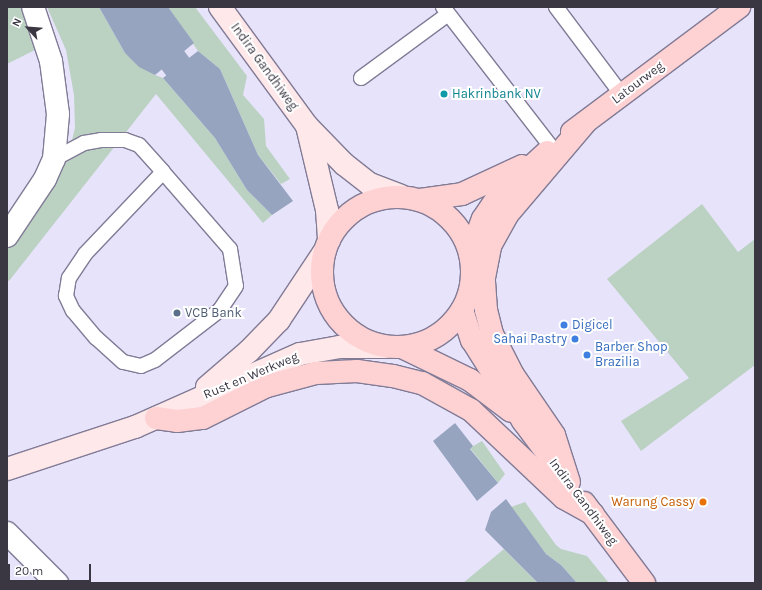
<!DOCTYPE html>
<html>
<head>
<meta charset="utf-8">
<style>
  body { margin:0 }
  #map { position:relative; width:762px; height:590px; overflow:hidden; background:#e7e3fa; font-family:Karla,sans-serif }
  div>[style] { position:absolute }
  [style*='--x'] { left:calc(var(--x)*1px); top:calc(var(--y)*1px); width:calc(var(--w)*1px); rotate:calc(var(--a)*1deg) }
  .green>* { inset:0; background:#bbd2c3 }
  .water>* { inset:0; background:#96a4c0 }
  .canal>* { height:29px; margin:-14.5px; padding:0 14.5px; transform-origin:14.5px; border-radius:14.5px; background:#96a4c0 }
  .roads { filter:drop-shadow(1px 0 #817b96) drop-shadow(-1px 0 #817b96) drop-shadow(0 1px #817b96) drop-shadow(0 -1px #817b96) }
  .service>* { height:14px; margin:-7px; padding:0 7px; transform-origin:7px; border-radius:7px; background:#fff }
  .minor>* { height:22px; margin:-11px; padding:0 11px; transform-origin:11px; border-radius:11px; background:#fff }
  .secondary>* { height:22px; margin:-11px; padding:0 11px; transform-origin:11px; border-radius:11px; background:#ffe8e9 }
  .primary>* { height:22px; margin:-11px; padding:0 11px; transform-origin:11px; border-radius:11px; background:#fed1d3 }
  .primary>.ring { margin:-11px; padding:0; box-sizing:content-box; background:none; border:22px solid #fed1d3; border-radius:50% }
  .dots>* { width:11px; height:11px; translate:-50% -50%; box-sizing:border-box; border:2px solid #fff; border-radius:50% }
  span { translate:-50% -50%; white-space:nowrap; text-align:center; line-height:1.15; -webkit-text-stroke:4px #fff; paint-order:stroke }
  .street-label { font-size:13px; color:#3a3743 }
  .culture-label { font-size:13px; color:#0d838f }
  .left { translate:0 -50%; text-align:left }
  .service-label { font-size:13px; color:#4e5e75 }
  .shop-label { font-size:13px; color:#366cbe }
  .right { translate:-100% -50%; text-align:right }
  .food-label { font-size:13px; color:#c56008 }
  .frame { position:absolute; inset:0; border:8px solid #3a3743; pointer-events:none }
  .north { position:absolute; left:8px; top:8px; width:40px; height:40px; -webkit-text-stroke:3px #fff; paint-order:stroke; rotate:296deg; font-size:11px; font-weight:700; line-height:16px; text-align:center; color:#3a3743 }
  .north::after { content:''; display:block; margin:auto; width:14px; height:18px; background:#3a3743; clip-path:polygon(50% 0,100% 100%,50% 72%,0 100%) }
  .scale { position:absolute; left:8px; top:564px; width:83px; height:18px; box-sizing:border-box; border:2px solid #3a3743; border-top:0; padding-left:5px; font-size:12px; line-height:14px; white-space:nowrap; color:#3a3743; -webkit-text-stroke:3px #fff; paint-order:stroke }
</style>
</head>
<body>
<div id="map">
  <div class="green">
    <i style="clip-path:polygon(7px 7px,26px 7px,43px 46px,7px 64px)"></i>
    <i style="clip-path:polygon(47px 7px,99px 7px,125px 53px,155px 75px,163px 78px,215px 138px,247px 190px,272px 215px,263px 223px,156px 94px,9px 281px,7px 280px,7px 249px,36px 210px,69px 152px,75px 128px,74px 95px,66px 50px)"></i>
    <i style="clip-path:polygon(168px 7px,195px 7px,247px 76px,243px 95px,264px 119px,266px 146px,290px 179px,281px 184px,258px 155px,220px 69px,198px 51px)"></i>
    <i style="clip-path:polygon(702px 204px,738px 252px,755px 239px,755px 365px,641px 451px,621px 421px,689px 378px,607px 279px)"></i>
    <i style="clip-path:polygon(482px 441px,505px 474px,498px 483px,470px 448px)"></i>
    <i style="clip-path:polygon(525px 502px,556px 545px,561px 549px,587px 556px,609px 583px,577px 583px,561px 565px,546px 554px,511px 507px)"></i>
    <i style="clip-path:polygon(504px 549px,538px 583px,463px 583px)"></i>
  </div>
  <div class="water">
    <i style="clip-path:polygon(99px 7px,168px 7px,194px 43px,155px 75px,139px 67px,125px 53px)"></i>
    <i style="clip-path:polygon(198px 51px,220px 69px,258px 155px,293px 201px,272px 215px,247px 190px,215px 138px,163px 78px)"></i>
    <i style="clip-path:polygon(455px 423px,473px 446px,470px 449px,498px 483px,477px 501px,433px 441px)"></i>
    <i style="clip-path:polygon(506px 499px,546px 554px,561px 565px,577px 583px,538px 583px,485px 530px,491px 512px)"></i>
  </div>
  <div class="canal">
    <i style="--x:133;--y:7;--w:114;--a:53.2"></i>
  </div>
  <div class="roads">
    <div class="service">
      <i style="--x:443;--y:7;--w:178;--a:52.3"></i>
      <i style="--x:556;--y:7;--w:110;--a:53.1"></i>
      <i style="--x:361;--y:78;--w:108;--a:-36.3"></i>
      <i style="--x:54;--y:159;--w:34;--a:-28"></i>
      <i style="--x:84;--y:143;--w:17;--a:-10"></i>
      <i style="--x:101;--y:140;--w:24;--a:0"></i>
      <i style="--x:125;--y:140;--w:15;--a:20"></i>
      <i style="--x:139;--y:145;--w:36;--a:48"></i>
      <i style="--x:163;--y:172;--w:102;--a:49"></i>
      <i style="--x:230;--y:249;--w:37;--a:81"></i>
      <i style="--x:236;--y:286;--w:29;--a:124"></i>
      <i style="--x:220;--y:310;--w:82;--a:142.4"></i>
      <i style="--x:155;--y:360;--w:15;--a:157"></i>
      <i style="--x:141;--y:366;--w:18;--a:-167"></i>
      <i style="--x:123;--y:362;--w:36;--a:-138"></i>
      <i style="--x:96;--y:338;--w:35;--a:-130"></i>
      <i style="--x:73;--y:311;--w:17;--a:-115"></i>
      <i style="--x:66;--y:296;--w:18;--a:-81"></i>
      <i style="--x:69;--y:278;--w:29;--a:-56"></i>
      <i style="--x:85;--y:254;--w:113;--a:-46.4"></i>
    </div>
    <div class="minor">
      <i style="--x:7;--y:236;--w:69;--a:-56.3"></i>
      <i style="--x:45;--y:179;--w:22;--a:-66"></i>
      <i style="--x:54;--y:159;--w:45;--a:-84.9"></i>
      <i style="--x:58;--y:114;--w:53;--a:-97.5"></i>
      <i style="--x:51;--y:61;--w:57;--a:-108.4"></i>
      <i style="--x:7;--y:533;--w:71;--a:45"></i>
    </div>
    <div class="secondary">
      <i style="--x:220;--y:7;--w:147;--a:53.8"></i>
      <i style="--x:307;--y:126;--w:53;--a:45.8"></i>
      <i style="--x:344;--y:164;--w:33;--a:38"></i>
      <i style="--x:370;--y:184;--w:33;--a:21"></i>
      <i style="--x:307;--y:126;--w:86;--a:76.6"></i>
      <i style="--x:327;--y:210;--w:30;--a:86"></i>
      <i style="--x:207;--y:387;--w:55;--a:-40.6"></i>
      <i style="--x:249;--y:351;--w:43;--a:-45.9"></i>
      <i style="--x:279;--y:320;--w:82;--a:-56.5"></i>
      <i style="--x:7;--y:469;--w:135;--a:-18.2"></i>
      <i style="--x:135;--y:427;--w:180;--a:-23.9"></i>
      <i style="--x:300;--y:354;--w:41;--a:-9.9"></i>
      <i style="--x:340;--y:347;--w:45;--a:0"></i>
    </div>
    <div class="primary">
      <i style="--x:572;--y:132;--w:209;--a:-36.8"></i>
      <i class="ring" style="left:322px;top:197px;width:128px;height:128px"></i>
      <i style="--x:420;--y:200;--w:42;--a:-8.1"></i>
      <i style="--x:462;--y:194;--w:66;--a:-25"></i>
      <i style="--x:470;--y:254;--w:37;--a:-70"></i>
      <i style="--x:483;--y:219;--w:25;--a:-56"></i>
      <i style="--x:497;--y:198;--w:68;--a:-42.6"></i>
      <i style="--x:462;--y:310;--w:32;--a:72"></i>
      <i style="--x:472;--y:340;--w:96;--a:57.8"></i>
      <i style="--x:523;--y:421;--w:60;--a:53.1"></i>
      <i style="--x:402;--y:347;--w:76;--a:25.9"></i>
      <i style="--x:470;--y:380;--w:51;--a:37.1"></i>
      <i style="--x:156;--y:418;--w:21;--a:8"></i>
      <i style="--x:177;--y:421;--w:26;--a:-7"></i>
      <i style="--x:203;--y:418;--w:72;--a:-26.6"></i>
      <i style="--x:267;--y:386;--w:51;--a:-14.9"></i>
      <i style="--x:316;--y:373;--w:41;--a:-2.8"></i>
      <i style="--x:357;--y:371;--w:36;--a:8"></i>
      <i style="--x:393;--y:376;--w:30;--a:14"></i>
      <i style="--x:422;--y:383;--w:56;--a:28.9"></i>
      <i style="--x:471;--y:410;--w:128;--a:43.4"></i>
      <i style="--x:564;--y:498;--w:33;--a:29"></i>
      <i style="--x:569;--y:482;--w:49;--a:-107.7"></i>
      <i style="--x:554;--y:435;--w:73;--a:-124.3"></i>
      <i style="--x:513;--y:375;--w:46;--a:-117.1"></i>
      <i style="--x:492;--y:334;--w:25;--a:-104"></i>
      <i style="--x:486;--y:310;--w:32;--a:-94"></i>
      <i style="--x:484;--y:278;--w:33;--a:-79"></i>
      <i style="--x:490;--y:246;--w:35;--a:-61"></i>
      <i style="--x:507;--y:215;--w:121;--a:-49.7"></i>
      <i style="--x:584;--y:503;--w:100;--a:53.1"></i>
    </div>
  </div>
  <div class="dots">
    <i style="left:444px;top:94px;background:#0f9aa8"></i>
    <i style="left:177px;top:313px;background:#5c6f8a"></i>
    <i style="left:564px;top:325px;background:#3f7fe0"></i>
    <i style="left:575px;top:339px;background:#3f7fe0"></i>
    <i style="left:587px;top:355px;background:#3f7fe0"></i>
    <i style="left:703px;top:502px;background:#e8710a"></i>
  </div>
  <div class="street-label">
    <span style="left:264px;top:67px;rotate:54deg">Indira Gandhiweg</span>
    <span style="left:638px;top:83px;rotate:-37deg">Latourweg</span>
    <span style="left:251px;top:376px;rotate:-23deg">Rust en Werkweg</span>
    <span style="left:583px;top:502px;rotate:53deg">Indira Gandhiweg</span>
  </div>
  <div class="culture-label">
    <span class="left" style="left:452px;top:94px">Hakrinbank NV</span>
  </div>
  <div class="service-label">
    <span class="left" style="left:185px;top:313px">VCB Bank</span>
  </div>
  <div class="shop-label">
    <span class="left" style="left:572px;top:325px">Digicel</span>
    <span class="right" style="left:567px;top:339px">Sahai Pastry</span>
    <span class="left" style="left:595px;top:355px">Barber Shop<br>Brazilia</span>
  </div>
  <div class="food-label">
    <span class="right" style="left:695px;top:502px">Warung Cassy</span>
  </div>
  <div class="frame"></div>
  <div class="north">N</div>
  <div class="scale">20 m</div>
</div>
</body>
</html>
